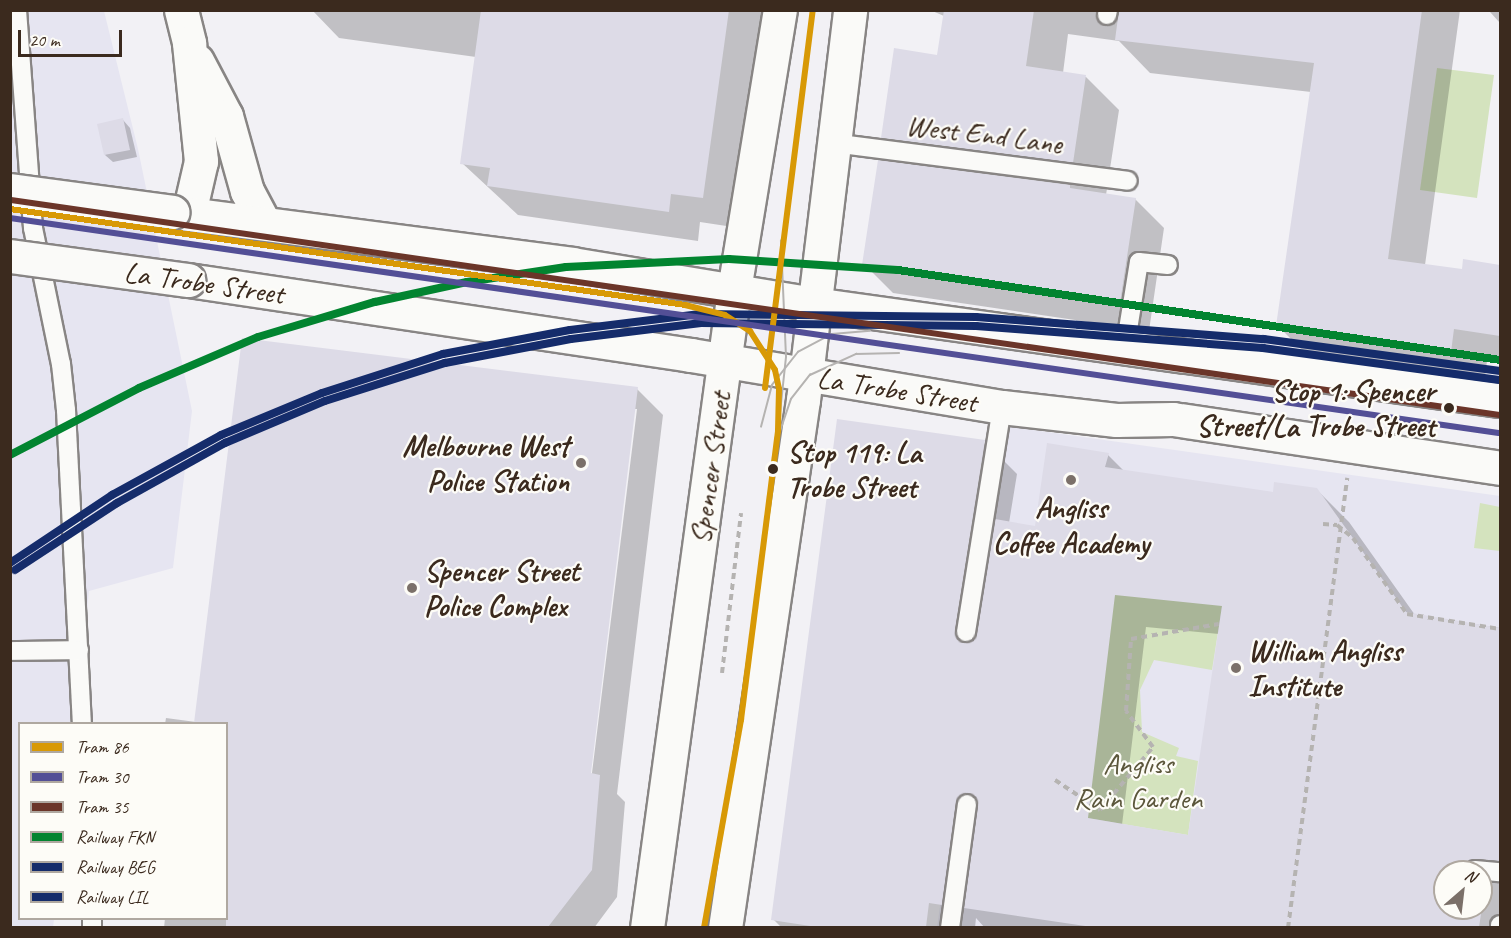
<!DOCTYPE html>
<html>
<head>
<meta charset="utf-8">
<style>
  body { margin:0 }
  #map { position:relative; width:1511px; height:938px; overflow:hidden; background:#f2f1f5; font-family:Caveat,sans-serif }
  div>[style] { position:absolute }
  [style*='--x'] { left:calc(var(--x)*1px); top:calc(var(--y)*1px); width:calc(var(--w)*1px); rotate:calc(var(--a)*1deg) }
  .built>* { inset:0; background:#e6e5f1 }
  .green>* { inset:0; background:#d4e3be }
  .shadow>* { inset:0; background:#0003 }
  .building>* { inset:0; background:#dddbe7 }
  .path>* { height:4px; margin-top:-2px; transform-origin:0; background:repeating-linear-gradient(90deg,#b5b3b1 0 6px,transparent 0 10.5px) }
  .roads { filter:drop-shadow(2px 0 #888584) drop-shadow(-2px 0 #888584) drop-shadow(0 2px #888584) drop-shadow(0 -2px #888584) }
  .service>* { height:18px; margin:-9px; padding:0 9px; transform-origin:9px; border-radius:9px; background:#fafaf8 }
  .tertiary>* { height:33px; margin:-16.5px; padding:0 16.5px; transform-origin:16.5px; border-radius:16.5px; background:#fafaf8 }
  .secondary>* { height:33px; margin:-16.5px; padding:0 16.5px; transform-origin:16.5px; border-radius:16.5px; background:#fafaf8 }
  .tram>* { height:1.5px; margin:-0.75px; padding:0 0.75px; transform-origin:0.75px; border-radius:0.75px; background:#b5b3b1 }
  .bridges { filter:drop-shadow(2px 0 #888584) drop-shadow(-2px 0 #888584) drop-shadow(0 2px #888584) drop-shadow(0 -2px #888584) }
  .tertiary-bridge>* { height:33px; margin:-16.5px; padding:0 16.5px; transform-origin:16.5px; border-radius:16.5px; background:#fafaf8 }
  .rail-1>* { height:8px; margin:-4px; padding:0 4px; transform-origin:4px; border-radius:4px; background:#028430 }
  .rail-2>* { height:8px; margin:-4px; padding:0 4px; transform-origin:4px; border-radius:4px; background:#152c6b }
  .rail-3>* { height:8px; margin:-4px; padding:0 4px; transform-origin:4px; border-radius:4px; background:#152c6b }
  .tram-1>* { height:6px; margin:-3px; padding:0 3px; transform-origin:3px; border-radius:3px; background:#d89906 }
  .tram-2>* { height:6px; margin:-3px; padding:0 3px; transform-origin:3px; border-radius:3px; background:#534f96 }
  .tram-3>* { height:6px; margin:-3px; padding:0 3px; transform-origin:3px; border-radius:3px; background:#6b3529 }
  .dots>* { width:16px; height:16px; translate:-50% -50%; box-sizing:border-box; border:3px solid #fdfcf7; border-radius:50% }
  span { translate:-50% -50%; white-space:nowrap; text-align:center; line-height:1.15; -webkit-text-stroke:4.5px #fdfcf7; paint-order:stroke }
  .street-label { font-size:30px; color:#3b2a1e }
  .stop-label { font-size:30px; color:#3b2a1e; font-weight:700 }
  .right { translate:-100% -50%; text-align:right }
  .left { translate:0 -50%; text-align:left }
  .poi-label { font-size:30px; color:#3b2a1e; font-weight:700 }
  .park-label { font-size:30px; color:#5b563b }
  .frame { position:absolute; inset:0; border:12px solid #3b2a1e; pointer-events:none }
  .legend { position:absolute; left:18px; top:722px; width:210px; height:198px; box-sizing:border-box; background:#fdfcf7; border:2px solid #afa8a0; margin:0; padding:8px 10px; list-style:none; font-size:18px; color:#3b2a1e }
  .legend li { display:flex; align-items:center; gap:12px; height:30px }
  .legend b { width:30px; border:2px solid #afa8a0 }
  .north { position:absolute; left:1433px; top:860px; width:60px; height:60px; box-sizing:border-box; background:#fdfcf7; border:2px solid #afa8a0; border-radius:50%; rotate:28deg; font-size:16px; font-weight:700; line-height:24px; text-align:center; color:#3b2a1e }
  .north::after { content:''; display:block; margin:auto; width:21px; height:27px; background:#7b7069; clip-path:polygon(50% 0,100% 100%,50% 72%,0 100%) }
  .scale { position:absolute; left:18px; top:30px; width:104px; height:27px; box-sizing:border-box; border:3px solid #3b2a1e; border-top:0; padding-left:8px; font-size:18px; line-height:21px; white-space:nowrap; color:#3b2a1e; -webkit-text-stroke:4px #fdfcf7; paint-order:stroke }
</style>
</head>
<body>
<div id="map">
  <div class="built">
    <i style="clip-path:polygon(10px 11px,104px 11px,138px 149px,192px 411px,173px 568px,89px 591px,75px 723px,20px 724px,20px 918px,54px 919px,53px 928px,10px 927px)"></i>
    <i style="clip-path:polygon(1005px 426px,1500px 496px,1500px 870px,1293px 840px,1281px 927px,937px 928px)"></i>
  </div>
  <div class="green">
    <i style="clip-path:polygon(1437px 68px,1494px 75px,1477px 198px,1420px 190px)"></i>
    <i style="clip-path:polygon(1480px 503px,1500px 507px,1500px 551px,1474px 548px)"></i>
    <i style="clip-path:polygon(1118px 562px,1222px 606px,1212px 670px,1154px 660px,1140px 690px,1142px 732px,1179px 748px,1176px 756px,1198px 761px,1188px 835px,1087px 818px)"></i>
  </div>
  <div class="shadow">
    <i style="clip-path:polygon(312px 10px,762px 10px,733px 227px,700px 222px,698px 241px,518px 215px,462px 163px,476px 57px,339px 38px)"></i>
    <i style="clip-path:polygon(930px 10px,1460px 10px,1425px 265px,1464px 271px,1465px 261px,1500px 266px,1500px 363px,1487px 361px,1484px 385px,1311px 359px,1278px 326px,1311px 92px,1150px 73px,1119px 41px,1068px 34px,1063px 73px,1086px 77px,1119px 110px,1106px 195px,1135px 199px,1164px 228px,1149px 331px,893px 293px,864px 264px,912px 166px,883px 137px,938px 57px,944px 16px)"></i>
    <i style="clip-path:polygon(1490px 10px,1500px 10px,1500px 23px,1490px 12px)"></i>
    <i style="clip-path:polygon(123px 120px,130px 128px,137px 157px,113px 162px,105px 155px)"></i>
    <i style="clip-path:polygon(evenodd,637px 389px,663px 415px,617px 794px,625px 802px,617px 897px,594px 928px,164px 928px,165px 918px,226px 918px,226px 724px,165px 724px,166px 718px,196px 722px,637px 389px,634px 409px,637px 409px,591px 781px,588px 781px,634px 409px)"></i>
    <i style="clip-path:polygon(evenodd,985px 442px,1017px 474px,1009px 523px,1036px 527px,1108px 455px,1125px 472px,1274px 494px,1316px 489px,1349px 522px,1415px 615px,1500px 628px,1500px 928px,985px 928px,976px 918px,975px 928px,782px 928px,773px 919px,985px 442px,1146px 627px,1219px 634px,1189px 837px,1122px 825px,1146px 627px,985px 442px,1445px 872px,1481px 872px,1481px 908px,1445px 908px,1445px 872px)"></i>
  </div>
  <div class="building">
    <i style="clip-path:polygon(481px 10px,729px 10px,703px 198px,671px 194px,669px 212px,487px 186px,490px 168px,460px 164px)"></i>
    <i style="clip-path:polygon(944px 10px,1034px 10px,1026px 66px,1086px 75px,1073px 163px,881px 138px,894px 48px,937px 55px)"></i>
    <i style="clip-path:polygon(1119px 10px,1422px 10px,1388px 259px,1462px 269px,1463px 259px,1500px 265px,1500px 336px,1454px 329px,1451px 352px,1276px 326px,1314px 63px,1115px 40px)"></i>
    <i style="clip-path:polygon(123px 118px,130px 150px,104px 155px,97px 124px)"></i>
    <i style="clip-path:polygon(878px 160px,1070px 185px,1070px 188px,1136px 198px,1120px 303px,862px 265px)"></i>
    <i style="clip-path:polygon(242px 338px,638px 387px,591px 773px,600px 775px,592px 870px,548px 927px,226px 927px,226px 723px,194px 723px)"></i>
    <i style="clip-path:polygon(evenodd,837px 419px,985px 440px,955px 630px,964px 643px,971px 642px,977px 634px,995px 519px,1035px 526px,1047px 443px,1109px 453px,1105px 467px,1273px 492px,1274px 482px,1317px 488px,1406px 612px,1500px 628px,1500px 861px,1471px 860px,1464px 872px,1445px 872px,1445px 908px,1481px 908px,1481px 882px,1486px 882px,1479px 927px,1092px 927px,964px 908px,978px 806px,974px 796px,968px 793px,956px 802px,942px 905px,929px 903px,926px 927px,817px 927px,771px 920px,837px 419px,1115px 595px,1222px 606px,1188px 835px,1088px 818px,1115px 595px)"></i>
  </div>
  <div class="path">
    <i style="--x:1323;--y:524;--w:14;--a:4"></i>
    <i style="--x:1337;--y:525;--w:21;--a:39"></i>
    <i style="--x:1353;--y:538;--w:93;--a:54.6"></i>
    <i style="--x:1407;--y:614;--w:94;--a:9.2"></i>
    <i style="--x:722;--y:673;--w:161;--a:-83.2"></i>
    <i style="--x:1055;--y:780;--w:54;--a:33.7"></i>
    <i style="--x:1100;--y:810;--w:82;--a:-49.9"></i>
    <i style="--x:1153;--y:747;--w:45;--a:-126.9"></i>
    <i style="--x:1126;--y:711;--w:72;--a:-86"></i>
    <i style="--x:1131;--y:639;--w:89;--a:-9.7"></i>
    <i style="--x:1288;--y:928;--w:454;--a:-82.5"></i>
  </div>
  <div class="roads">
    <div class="service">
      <i style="--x:17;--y:10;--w:219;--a:85.8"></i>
      <i style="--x:33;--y:228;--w:139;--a:78.4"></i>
      <i style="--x:61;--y:364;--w:46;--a:83.8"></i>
      <i style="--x:66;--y:410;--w:314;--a:87.1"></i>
      <i style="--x:1107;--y:15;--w:5;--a:-79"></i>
      <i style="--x:833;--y:143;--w:297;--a:7.3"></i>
      <i style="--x:1125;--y:348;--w:87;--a:-80.8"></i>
      <i style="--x:1139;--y:262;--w:29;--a:6"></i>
      <i style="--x:966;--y:632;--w:228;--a:-80.9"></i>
      <i style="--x:10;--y:651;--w:69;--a:-0.8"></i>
      <i style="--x:1475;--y:870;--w:25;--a:5"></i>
      <i style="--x:92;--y:918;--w:10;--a:90"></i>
      <i style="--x:950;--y:928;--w:125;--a:-82.2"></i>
      <i style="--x:1500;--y:928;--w:3;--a:-90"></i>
    </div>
    <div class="tertiary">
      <i style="--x:181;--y:10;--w:34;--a:76"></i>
      <i style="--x:189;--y:43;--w:119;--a:84.2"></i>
      <i style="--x:201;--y:161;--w:53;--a:103"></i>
      <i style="--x:197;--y:61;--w:62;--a:62.2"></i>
      <i style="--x:226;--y:116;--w:78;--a:74.4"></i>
      <i style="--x:247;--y:191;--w:34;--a:62"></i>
      <i style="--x:173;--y:212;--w:402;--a:7.4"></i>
      <i style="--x:572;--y:264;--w:245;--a:9.4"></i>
      <i style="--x:814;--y:304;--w:693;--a:7.97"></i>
      <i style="--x:188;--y:280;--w:509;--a:8.48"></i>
      <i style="--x:691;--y:355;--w:315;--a:9.5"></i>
      <i style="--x:1002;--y:407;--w:115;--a:6.5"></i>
      <i style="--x:1116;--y:420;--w:57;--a:-1"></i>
      <i style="--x:1173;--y:419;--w:331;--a:8.5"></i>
    </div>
    <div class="secondary">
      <i style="--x:647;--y:928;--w:644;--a:-82.23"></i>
      <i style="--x:734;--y:290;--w:284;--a:-80.7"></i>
      <i style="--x:725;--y:928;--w:534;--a:-81.6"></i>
      <i style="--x:803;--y:400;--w:393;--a:-83.1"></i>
    </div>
  </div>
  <div class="tram">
    <i style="--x:761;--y:427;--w:43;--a:-75.3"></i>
    <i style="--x:772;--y:385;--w:42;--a:-51.8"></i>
    <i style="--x:798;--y:352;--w:38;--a:-28"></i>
    <i style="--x:832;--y:334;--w:38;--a:-5"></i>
    <i style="--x:778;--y:431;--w:74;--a:-83.8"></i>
    <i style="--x:786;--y:357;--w:116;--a:-92.5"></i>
    <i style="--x:776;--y:443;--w:46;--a:-71.2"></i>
    <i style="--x:791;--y:399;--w:31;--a:-52"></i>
    <i style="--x:810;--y:375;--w:51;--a:-24.5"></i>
    <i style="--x:856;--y:354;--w:43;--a:-1.3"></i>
  </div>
  <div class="bridges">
    <div class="tertiary-bridge">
      <i style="--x:10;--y:190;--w:164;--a:7.7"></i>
      <i style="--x:10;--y:256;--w:180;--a:7.7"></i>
    </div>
  </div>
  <div class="rail-1">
    <i style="--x:10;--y:455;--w:145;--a:-27.4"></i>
    <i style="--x:139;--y:388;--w:129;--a:-23.2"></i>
    <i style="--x:258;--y:337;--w:122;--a:-16.7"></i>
    <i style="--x:375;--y:302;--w:94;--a:-12.3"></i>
    <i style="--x:467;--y:282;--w:100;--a:-8.6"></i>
    <i style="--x:566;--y:267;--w:163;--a:-2.8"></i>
    <i style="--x:729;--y:259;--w:169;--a:3.7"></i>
    <i style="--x:898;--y:270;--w:609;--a:8.5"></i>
  </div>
  <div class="rail-2">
    <i style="--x:10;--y:563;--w:123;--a:-33.7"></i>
    <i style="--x:112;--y:495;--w:124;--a:-28.8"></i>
    <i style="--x:221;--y:435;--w:109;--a:-22.6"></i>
    <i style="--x:322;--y:393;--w:127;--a:-17.9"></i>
    <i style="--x:443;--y:354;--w:129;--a:-10.7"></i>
    <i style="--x:570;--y:330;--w:131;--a:-7"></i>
    <i style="--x:700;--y:314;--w:276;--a:0.6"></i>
    <i style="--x:976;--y:317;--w:289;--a:4.4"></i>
    <i style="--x:1264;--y:339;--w:238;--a:7.7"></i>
  </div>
  <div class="rail-3">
    <i style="--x:15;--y:570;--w:122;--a:-33.3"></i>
    <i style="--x:117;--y:503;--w:124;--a:-29.1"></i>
    <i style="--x:225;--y:443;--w:108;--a:-22.8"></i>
    <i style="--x:325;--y:401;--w:126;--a:-17.6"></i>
    <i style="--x:445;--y:363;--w:128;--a:-10.8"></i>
    <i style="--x:571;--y:339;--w:131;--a:-7"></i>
    <i style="--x:701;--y:323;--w:275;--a:0.6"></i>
    <i style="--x:976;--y:326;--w:288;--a:4.4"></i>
    <i style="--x:1263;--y:348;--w:238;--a:7.7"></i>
  </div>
  <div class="tram-1">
    <i style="--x:10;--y:209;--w:682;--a:8.09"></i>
    <i style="--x:685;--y:305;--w:41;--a:14"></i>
    <i style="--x:725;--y:315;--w:30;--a:33"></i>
    <i style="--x:750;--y:331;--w:46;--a:57.3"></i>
    <i style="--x:775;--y:370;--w:19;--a:78"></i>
    <i style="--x:779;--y:389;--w:42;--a:91.4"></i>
    <i style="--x:778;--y:431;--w:291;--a:97.3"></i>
    <i style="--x:741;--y:720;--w:211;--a:100.1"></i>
    <i style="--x:765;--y:388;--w:381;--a:-82.8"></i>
  </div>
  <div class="tram-2">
    <i style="--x:10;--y:218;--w:1504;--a:8.22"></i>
  </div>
  <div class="tram-3">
    <i style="--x:11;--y:200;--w:1504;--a:8.22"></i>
  </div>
  <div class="dots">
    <i style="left:1449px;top:408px;background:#3b2a1e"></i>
    <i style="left:581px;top:463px;background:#7b7069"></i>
    <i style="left:773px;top:469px;background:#3b2a1e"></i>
    <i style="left:1071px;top:480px;background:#7b7069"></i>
    <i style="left:412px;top:588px;background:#7b7069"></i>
    <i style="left:1236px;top:668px;background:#7b7069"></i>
  </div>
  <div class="street-label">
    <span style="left:984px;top:134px;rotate:7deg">West End Lane</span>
    <span style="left:204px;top:283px;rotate:8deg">La Trobe Street</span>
    <span style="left:897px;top:390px;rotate:9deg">La Trobe Street</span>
    <span style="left:710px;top:468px;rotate:-82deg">Spencer Street</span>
  </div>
  <div class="stop-label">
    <span class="right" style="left:1435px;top:408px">Stop 1: Spencer<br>Street/La Trobe Street</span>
    <span class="left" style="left:787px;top:469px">Stop 119: La<br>Trobe Street</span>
  </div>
  <div class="poi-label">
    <span class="right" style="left:569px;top:463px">Melbourne West<br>Police Station</span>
    <span style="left:1071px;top:525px">Angliss<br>Coffee Academy</span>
    <span class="left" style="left:424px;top:588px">Spencer Street<br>Police Complex</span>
    <span class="left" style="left:1248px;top:668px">William Angliss<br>Institute</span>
  </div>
  <div class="park-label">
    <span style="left:1138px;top:780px">Angliss<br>Rain Garden</span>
  </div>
  <div class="frame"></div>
  <ul class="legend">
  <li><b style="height:8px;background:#d89906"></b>Tram 86</li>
  <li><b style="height:8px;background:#534f96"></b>Tram 30</li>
  <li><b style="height:8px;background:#6b3529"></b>Tram 35</li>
  <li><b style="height:8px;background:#028430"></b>Railway FKN</li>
  <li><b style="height:8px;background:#152c6b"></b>Railway BEG</li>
  <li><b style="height:8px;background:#152c6b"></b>Railway LIL</li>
  </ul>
  <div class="north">N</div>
  <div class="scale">20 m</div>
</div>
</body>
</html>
